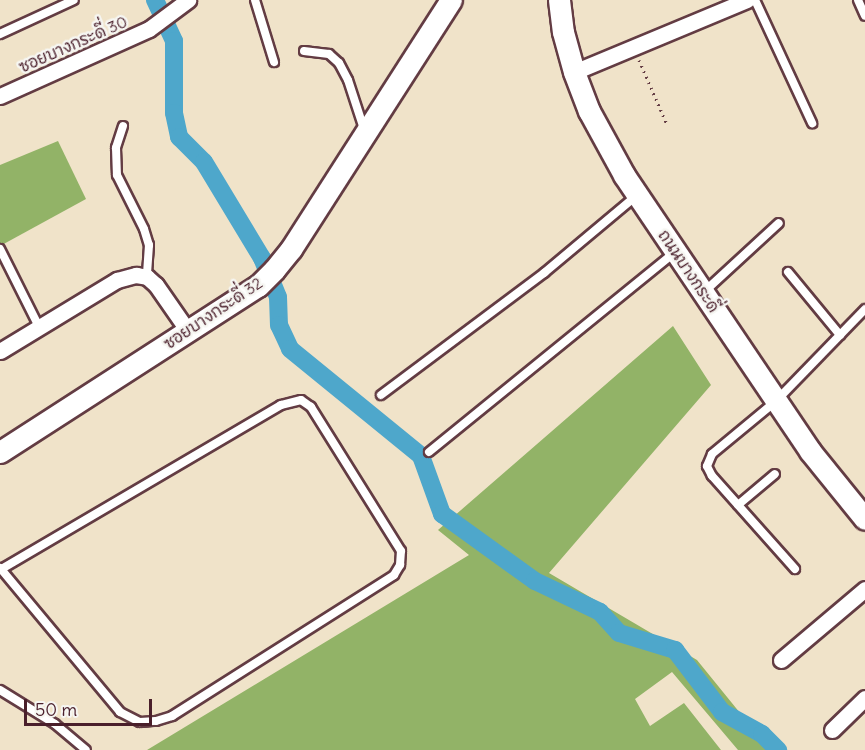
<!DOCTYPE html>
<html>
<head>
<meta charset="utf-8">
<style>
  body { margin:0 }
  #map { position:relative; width:865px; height:750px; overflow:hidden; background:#f0e3c9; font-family:Delius,"Playpen Sans Thai",sans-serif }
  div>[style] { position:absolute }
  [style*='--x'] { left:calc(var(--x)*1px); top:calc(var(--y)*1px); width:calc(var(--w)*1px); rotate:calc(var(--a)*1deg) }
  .forest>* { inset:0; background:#92b367 }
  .canal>* { height:18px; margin:-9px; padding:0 9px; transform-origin:9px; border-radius:9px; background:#4ea7cb }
  .path>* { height:3px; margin-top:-1.5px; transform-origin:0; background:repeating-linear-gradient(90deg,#633c43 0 1.5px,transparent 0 6px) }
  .roads { filter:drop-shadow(2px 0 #633c43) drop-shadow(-2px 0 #633c43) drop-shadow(0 2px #633c43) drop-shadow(0 -2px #633c43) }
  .lane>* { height:8px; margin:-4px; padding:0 4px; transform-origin:4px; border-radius:4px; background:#fff }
  .street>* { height:15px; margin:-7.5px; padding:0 7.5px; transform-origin:7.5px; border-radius:7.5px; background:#fff }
  .secondary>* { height:21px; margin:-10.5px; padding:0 10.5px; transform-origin:10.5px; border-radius:10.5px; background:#fff }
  span { translate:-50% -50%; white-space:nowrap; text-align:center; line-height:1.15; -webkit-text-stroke:5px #f6f6f2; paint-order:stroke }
  .street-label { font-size:16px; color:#4a1f2b }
  .scale { position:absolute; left:24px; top:699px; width:128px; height:27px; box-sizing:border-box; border:3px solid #4a1f2b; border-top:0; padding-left:8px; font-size:18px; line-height:21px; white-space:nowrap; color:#4a1f2b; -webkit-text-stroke:4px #f6f6f2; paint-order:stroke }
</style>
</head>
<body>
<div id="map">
  <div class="forest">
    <i style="clip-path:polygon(58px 141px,86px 199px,0 246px,0 165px)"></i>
    <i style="clip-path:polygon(673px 326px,711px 385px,549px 573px,697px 660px,770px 750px,738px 750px,672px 672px,635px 699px,650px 726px,684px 703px,721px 750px,147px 750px,469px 555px,438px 530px)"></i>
  </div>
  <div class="canal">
    <i style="--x:155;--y:0;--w:45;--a:65.1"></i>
    <i style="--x:174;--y:41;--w:72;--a:90"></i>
    <i style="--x:174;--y:113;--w:25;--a:78"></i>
    <i style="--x:179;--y:137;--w:35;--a:45"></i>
    <i style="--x:204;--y:162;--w:112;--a:58.9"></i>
    <i style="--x:262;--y:258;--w:42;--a:67.7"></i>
    <i style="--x:278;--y:297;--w:28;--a:88"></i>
    <i style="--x:279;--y:325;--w:26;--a:65"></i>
    <i style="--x:290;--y:349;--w:169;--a:39.2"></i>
    <i style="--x:421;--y:456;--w:62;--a:70.1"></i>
    <i style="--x:442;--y:514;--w:115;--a:35.8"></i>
    <i style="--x:535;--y:581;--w:72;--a:25.5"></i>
    <i style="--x:600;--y:612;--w:28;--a:48"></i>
    <i style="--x:619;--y:633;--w:59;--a:16.9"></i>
    <i style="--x:675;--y:650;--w:78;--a:52.8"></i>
    <i style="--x:722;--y:712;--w:46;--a:28.8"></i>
    <i style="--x:762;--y:734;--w:23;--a:45"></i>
  </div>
  <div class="path">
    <i style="--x:639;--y:60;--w:68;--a:66.5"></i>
  </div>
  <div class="roads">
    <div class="lane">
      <i style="--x:255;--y:0;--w:65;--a:73"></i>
      <i style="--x:755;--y:0;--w:136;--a:65.1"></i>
      <i style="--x:858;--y:0;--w:17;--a:66"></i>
      <i style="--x:0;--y:34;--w:81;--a:-24.7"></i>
      <i style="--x:304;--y:51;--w:25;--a:7"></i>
      <i style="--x:329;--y:54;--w:13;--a:42"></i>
      <i style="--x:339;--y:63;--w:19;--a:62"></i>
      <i style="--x:348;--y:80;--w:52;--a:71.9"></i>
      <i style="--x:123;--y:126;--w:23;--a:108"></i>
      <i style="--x:116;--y:148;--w:27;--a:88"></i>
      <i style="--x:117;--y:175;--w:60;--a:63.4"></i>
      <i style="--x:144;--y:229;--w:17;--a:73"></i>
      <i style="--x:149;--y:245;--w:32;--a:94"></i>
      <i style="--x:0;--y:249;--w:87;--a:63.4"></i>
      <i style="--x:788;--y:272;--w:82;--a:50.5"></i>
      <i style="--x:705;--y:291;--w:100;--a:-42.6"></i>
      <i style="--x:381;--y:395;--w:204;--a:-36.8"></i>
      <i style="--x:544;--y:273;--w:119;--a:-39.9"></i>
      <i style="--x:429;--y:452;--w:317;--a:-39.1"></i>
      <i style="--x:738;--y:505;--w:48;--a:-40"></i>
      <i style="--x:0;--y:568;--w:1;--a:45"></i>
      <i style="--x:1;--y:569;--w:186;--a:50.2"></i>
      <i style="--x:120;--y:712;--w:22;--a:27"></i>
      <i style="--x:140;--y:722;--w:16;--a:-4"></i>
      <i style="--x:156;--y:721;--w:17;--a:-17"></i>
      <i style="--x:172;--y:716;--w:263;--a:-32.4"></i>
      <i style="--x:394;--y:575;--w:12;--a:-59"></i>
      <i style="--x:400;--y:565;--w:14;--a:-86"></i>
      <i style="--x:401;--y:551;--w:170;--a:-122"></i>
      <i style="--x:311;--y:407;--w:12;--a:-145"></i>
      <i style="--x:301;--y:400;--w:21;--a:166"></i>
      <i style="--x:281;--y:405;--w:324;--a:149.6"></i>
      <i style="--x:795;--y:569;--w:125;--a:-131.7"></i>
      <i style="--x:712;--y:476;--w:11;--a:-117"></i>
      <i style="--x:707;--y:466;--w:13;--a:-67"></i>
      <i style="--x:712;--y:454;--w:83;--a:-39.6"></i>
      <i style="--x:776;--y:401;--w:128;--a:-45.9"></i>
      <i style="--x:0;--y:690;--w:65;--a:31.7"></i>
      <i style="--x:55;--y:724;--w:40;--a:40"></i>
    </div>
    <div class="street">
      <i style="--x:574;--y:72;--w:187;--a:-22.6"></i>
      <i style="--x:0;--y:96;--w:163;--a:-24.2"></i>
      <i style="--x:149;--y:29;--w:49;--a:-36.6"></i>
      <i style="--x:0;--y:351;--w:137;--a:-31.3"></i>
      <i style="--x:117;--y:280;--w:20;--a:-15"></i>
      <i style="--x:136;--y:275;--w:11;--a:10"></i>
      <i style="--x:147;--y:277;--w:12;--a:42"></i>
      <i style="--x:156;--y:285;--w:56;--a:55.2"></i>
      <i style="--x:781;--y:660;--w:110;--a:-40.2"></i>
      <i style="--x:832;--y:730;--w:46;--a:-44.1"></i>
    </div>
    <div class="secondary">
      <i style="--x:559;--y:0;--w:32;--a:83"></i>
      <i style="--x:563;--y:32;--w:41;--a:74.6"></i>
      <i style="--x:574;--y:72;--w:42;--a:69"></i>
      <i style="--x:589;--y:111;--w:73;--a:61.3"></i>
      <i style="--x:624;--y:175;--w:333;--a:56"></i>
      <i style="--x:810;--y:451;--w:87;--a:51"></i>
      <i style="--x:0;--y:452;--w:307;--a:-32.8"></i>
      <i style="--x:258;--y:286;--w:23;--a:-45"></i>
      <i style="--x:274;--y:270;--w:27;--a:-51"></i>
      <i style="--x:291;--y:249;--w:296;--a:-57.3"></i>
    </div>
  </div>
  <div class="street-label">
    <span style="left:73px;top:44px;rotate:-24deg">ซอยบางกระดี่ 30</span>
    <span style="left:689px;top:271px;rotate:56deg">ถนนบางกระดี่</span>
    <span style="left:213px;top:313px;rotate:-34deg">ซอยบางกระดี่ 32</span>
  </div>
  <div class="scale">50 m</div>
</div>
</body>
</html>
